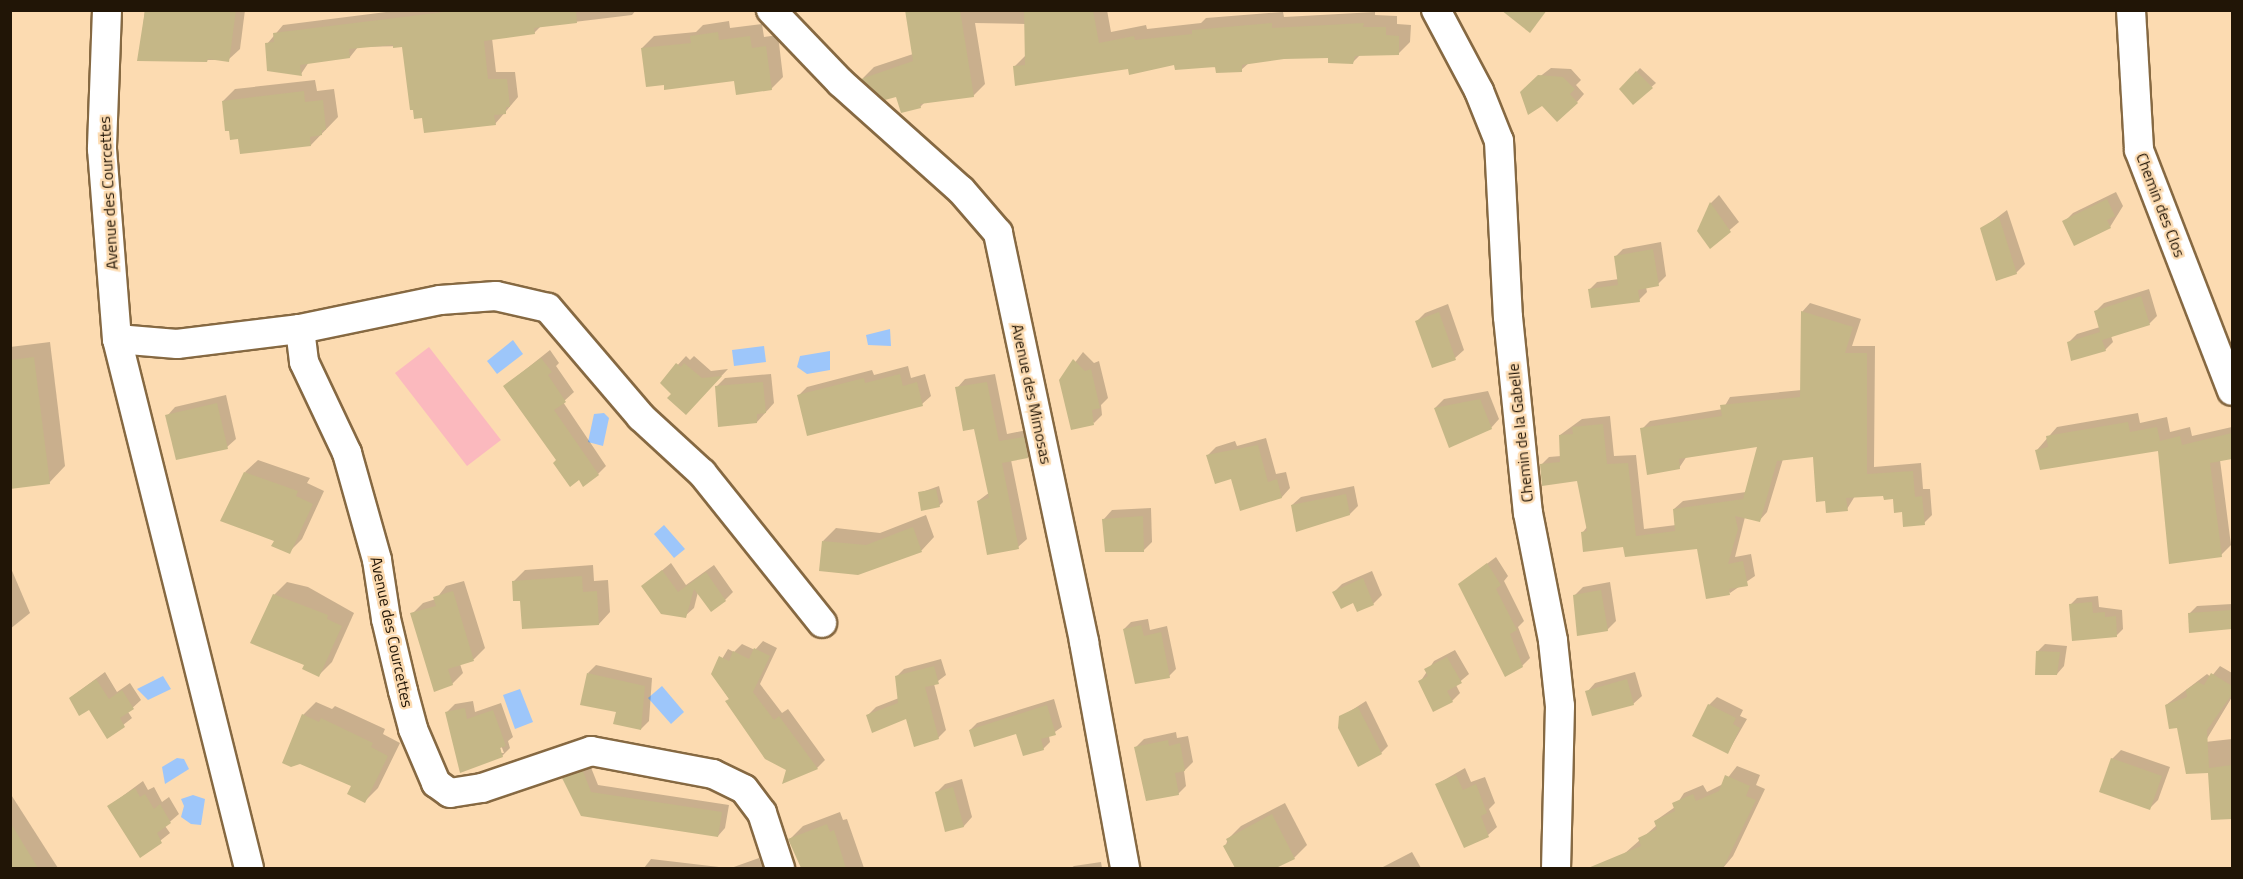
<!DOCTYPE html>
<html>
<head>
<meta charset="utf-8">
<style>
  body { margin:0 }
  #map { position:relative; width:2243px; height:879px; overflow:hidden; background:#fcdbb1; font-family:"Titillium Web",sans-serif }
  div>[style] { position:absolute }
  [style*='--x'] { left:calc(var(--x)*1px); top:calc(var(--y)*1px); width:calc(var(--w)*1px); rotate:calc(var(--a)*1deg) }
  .green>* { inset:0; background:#fbb9be }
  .water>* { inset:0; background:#9dc6fa }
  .shadow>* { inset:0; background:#0003 }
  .building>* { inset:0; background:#c5b787 }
  .roads { filter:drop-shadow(2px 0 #866942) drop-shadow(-2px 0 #866942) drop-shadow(0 2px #866942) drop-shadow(0 -2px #866942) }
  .minor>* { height:28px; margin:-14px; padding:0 14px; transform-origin:14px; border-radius:14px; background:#fff }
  span { translate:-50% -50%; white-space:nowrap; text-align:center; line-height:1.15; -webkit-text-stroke:5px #fcdbb1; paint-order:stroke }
  .street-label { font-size:16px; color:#211506 }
  .frame { position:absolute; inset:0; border:12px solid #211506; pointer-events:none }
</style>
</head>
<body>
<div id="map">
  <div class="green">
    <i style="clip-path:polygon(429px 347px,501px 440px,467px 466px,395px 373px)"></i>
  </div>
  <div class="water">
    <i style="clip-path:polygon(890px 329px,891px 346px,868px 345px,866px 335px)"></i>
    <i style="clip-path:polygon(513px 340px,523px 354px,497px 374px,487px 361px)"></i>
    <i style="clip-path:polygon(764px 346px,766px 362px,734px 366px,732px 350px)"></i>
    <i style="clip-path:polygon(830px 351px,830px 370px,807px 374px,797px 367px,800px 356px)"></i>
    <i style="clip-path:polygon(604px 413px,609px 418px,603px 446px,588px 442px,594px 414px)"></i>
    <i style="clip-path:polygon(664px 525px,685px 549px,674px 558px,654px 534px)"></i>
    <i style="clip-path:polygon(163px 676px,171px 689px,148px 700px,137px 689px)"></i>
    <i style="clip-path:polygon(662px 686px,684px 712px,671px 724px,648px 698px)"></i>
    <i style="clip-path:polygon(520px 689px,533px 722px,515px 729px,503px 695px)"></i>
    <i style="clip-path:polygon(177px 758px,184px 759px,189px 769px,165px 784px,162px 767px)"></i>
    <i style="clip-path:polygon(193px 795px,205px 799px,201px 825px,191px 824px,181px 817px,184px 806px,181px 799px)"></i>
  </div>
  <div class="shadow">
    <i style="clip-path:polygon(145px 10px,245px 10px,240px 49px,228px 60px,139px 60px)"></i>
    <i style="clip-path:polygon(402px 10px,636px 10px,632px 15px,541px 26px,534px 33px,492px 38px,496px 72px,515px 72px,518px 97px,495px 124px,424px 116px,404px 46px,358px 47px,350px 57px,309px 62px,301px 74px,267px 44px,283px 25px)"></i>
    <i style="clip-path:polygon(907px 10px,1107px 10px,1111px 32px,1146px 25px,1147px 29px,1201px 23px,1206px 18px,1283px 12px,1284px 17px,1375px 12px,1375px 15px,1397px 16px,1397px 24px,1411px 25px,1410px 42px,1398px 54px,1360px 55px,1353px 62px,1329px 56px,1284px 58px,1250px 62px,1241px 70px,1175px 63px,1129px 68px,1014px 67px,1026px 55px,1026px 24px,975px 23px,985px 84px,973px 96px,925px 102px,920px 107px,863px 78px,874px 67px,913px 54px)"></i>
    <i style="clip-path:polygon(729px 21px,730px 28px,762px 24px,764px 37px,778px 35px,783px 77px,771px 89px,735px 79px,665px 84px,642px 48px,654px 36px,696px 32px,703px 25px)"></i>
    <i style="clip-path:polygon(1551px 68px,1571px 69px,1581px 80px,1576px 85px,1584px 94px,1577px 102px,1530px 84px)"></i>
    <i style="clip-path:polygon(1640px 68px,1656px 83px,1633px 103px,1621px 89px)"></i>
    <i style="clip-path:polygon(315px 80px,317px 91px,334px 89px,338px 117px,311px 145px,239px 137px,230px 129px,223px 101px,235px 89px)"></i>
    <i style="clip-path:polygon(2116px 192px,2123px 206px,2110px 227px,2064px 222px,2073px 213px)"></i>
    <i style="clip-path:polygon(1719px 195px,1739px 222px,1710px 247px,1699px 231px,1711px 203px)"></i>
    <i style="clip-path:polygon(2007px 210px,2025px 264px,2016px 273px,1982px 229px)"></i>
    <i style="clip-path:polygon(1661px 242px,1666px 276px,1658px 284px,1646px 287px,1647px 292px,1639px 300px,1589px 290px,1597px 282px,1619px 279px,1615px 257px,1623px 249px)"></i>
    <i style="clip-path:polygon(2149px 289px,2157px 316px,2149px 324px,2111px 336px,2113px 342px,2105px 350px,2069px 342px,2077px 334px,2100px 327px,2096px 311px,2104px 303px)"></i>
    <i style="clip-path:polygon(1810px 303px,1861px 319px,1852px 346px,1875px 346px,1874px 467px,1921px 463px,1923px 489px,1930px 489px,1932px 515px,1924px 523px,1903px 511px,1894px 497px,1885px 495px,1855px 496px,1847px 509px,1826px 499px,1815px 455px,1783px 459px,1767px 512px,1759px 521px,1745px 517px,1735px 557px,1751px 554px,1755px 576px,1730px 593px,1698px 547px,1624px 545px,1583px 532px,1587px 527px,1578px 480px,1541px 465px,1549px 457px,1561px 456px,1560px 435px,1582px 419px,1610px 416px,1614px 456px,1636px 455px,1644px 529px,1676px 525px,1674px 509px,1683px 501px,1746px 492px,1759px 445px,1687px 456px,1679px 468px,1642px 429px,1650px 421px,1723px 409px,1730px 397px,1802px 390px,1802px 312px)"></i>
    <i style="clip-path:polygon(1448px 304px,1464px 350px,1455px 358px,1433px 366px,1417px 321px,1425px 313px)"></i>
    <i style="clip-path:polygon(50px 342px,65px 466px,49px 483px,10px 487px,10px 347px)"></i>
    <i style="clip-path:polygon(550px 350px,559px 363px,556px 366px,574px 392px,563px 402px,606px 466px,598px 474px,558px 460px,505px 386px)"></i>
    <i style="clip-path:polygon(1083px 352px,1094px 363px,1099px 361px,1108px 398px,1101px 405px,1102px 415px,1094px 423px,1061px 381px)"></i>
    <i style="clip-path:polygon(686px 356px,690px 360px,694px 356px,711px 371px,728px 369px,695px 404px,662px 382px)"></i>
    <i style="clip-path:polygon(908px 366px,911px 378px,925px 374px,931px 396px,922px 404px,798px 396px,807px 387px,872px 370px,874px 375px)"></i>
    <i style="clip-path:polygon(771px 374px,774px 403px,757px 422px,717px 386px,725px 378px)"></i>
    <i style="clip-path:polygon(995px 374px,1007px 434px,1032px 429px,1036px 448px,1028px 457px,1011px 460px,1027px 539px,1018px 547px,978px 501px,990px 492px,976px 427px,957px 388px,965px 379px)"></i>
    <i style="clip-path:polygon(1488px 391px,1499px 419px,1491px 428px,1435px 408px,1444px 399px)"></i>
    <i style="clip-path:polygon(226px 395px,236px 439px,227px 447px,167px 416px,175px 407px)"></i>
    <i style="clip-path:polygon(2138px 413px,2140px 423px,2167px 417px,2170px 432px,2190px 427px,2192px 436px,2232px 427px,2232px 458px,2220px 460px,2231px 545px,2221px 555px,2159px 450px,2037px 450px,2057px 427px)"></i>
    <i style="clip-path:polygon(1266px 438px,1276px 474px,1286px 472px,1290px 488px,1282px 497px,1241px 509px,1232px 478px,1208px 455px,1216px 447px,1235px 441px,1237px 446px)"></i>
    <i style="clip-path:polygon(258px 460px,310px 478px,307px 483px,324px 491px,302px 539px,289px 552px,276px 540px,245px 472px)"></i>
    <i style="clip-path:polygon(939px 486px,943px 502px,939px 506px,919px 493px)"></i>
    <i style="clip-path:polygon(1354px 486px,1358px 506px,1350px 514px,1292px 505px,1301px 497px)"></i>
    <i style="clip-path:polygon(1151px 508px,1152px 542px,1144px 550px,1104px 519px,1112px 510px)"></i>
    <i style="clip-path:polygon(926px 515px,934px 537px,922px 550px,858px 574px,823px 541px,836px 528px,880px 533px)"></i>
    <i style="clip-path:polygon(1496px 557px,1508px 576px,1504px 581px,1524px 621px,1518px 627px,1530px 658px,1522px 666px,1460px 584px)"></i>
    <i style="clip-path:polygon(671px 563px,686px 585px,714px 565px,733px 592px,725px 600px,698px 592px,694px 608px,685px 616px,643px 586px)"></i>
    <i style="clip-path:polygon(593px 565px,594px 581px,608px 580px,610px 612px,599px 624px,514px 581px,525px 570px)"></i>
    <i style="clip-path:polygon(10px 566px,30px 613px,10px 629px)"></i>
    <i style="clip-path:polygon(1372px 571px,1382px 595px,1373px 604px,1354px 601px,1334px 592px,1342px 584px)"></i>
    <i style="clip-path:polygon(464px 581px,485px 648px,474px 659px,460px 664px,463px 673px,452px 684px,412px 614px,423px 603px,436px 599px,446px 586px)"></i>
    <i style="clip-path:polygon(287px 582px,308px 587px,354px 613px,332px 662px,319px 675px,306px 664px,274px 595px)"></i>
    <i style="clip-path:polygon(1610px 582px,1616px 621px,1607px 630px,1574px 596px,1583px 587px)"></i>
    <i style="clip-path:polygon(2098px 596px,2099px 607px,2122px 610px,2123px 629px,2117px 635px,2070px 605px,2077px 598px)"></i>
    <i style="clip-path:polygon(2232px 604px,2232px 627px,2191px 632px,2190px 613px,2197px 606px)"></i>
    <i style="clip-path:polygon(1148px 619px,1150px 630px,1167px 626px,1176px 669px,1169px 676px,1124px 629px,1131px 622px)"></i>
    <i style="clip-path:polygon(763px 641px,777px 648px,760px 684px,782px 713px,788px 709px,825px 760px,817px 768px,788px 769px,767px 758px,713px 674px,728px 649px,734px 652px,742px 644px,755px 650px)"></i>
    <i style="clip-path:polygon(2045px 644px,2067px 646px,2064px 666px,2057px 674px,2037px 652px)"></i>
    <i style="clip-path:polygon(1455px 650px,1469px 674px,1456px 685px,1460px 693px,1452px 701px,1420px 682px,1434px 661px)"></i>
    <i style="clip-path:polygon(941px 659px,946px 675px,934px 684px,946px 730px,938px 738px,907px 717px,868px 715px,876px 707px,899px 698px,896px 677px,904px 669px)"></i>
    <i style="clip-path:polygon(596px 665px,652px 678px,649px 721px,641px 729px,618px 711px,588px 673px)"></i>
    <i style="clip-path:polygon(2220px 666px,2232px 673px,2232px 697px,2205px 742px,2232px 739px,2232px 817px,2212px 818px,2209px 771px,2166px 705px,2207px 674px,2211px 677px)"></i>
    <i style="clip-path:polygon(105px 672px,117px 692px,130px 683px,141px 700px,128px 712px,132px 718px,108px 737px,90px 708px,70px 698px)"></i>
    <i style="clip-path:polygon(1635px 672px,1642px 696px,1633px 704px,1587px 692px,1595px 683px)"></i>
    <i style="clip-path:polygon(1717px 697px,1743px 710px,1740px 716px,1747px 719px,1728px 752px,1709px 705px)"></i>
    <i style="clip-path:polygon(1054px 699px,1062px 727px,1049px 736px,1050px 742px,1043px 749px,1017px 732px,970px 730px,977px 723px)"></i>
    <i style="clip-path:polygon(evenodd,473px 701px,475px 712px,501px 703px,513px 737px,508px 741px,510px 748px,502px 756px,447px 712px,455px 704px,473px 701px,499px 740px,504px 753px,501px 753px,499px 740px)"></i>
    <i style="clip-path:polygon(1366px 701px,1388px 746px,1381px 753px,1341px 717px)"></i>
    <i style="clip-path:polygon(316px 702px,332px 709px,335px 706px,385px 729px,383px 734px,400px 743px,378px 788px,365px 801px,303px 715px)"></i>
    <i style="clip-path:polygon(1176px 732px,1177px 738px,1188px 736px,1193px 762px,1184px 771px,1186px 786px,1178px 794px,1136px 747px,1144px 739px)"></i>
    <i style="clip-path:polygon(2121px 750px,2170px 767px,2158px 800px,2149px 809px,2112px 759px)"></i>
    <i style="clip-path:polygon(590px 765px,598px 785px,729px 805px,725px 828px,718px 836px,582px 815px,564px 778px,572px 771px)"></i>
    <i style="clip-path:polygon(1737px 766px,1760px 775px,1756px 785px,1765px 789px,1733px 856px,1723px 868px,1608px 868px,1657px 825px,1655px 821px,1675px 807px,1684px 793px,1703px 785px,1707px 792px,1723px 784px)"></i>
    <i style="clip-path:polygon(1465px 768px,1471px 782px,1485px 777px,1495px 803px,1489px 809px,1497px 827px,1488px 835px,1437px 784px)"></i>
    <i style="clip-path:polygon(962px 779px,972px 817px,964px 826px,946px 830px,936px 793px,945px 784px)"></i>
    <i style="clip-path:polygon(143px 781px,148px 790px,154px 787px,162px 802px,169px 797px,179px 814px,165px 826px,170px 833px,141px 856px,109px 806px)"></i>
    <i style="clip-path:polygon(10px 793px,58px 868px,10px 868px)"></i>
    <i style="clip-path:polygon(1285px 803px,1307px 845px,1294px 858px,1273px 868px,1237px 868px,1225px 847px,1228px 839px,1241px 826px)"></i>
    <i style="clip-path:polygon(840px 812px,843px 820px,847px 819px,864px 868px,811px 868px,804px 849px,790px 839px,803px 826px)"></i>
    <i style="clip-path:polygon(1412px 852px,1421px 868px,1381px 868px)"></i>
    <i style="clip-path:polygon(759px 858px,763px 868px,731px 868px)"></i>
    <i style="clip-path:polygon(651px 859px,719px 867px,644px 868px)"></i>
    <i style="clip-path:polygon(1101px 862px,1102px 868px,1071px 868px,1074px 866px)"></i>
  </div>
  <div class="building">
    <i style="clip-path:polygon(145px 10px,236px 10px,229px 62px,208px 59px,207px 62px,137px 61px)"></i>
    <i style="clip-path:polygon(460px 10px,576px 10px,577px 23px,534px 28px,535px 34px,484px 41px,488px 79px,507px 79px,510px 107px,506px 107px,506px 114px,494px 115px,496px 125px,424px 133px,422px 118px,414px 119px,413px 110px,410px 110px,402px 47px,393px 48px,393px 45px,349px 49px,350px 58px,300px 65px,302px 76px,267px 71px,265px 43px,274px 42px,273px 33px)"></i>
    <i style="clip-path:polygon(905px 10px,960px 10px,974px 97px,920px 104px,921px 108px,901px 113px,896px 97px,885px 100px,861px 79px,913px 61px)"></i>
    <i style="clip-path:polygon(1024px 10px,1093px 10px,1099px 43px,1134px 36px,1135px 40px,1192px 34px,1192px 30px,1272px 23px,1272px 28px,1364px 23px,1363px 27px,1386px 27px,1386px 35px,1399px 36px,1399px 55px,1355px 56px,1353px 64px,1328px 63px,1328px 58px,1284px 59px,1242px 65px,1242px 72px,1216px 73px,1215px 67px,1175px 70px,1174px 65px,1129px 75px,1128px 69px,1015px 86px,1013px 66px,1025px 65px)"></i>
    <i style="clip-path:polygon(1501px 10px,1547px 10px,1530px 33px)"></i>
    <i style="clip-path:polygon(718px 32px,719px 40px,750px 36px,752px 48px,766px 46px,772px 90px,736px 95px,734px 81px,664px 90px,664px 85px,646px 87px,641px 48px,691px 43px,690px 36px)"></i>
    <i style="clip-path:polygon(1636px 71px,1653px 88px,1633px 105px,1619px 89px)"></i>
    <i style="clip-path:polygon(1538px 75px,1563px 77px,1575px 89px,1570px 94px,1578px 103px,1557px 122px,1542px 106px,1528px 115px,1520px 92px)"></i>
    <i style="clip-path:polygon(304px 91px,305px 102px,323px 100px,326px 130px,322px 130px,322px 135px,310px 137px,311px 146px,240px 154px,238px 139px,230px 140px,229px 131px,225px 131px,222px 101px)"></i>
    <i style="clip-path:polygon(2107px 199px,2115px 216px,2107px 220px,2111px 228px,2074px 246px,2062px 221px)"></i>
    <i style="clip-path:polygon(1710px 202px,1731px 232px,1710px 249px,1697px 231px)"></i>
    <i style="clip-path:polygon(1999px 217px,2017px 274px,1996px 281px,1980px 228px)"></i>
    <i style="clip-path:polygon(1653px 249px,1659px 286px,1638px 290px,1640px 302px,1591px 308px,1588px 289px,1618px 285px,1614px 256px)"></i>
    <i style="clip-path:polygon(2141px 296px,2150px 325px,2102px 340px,2106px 351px,2071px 361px,2067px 342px,2100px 332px,2094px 311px)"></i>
    <i style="clip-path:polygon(1801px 311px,1853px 327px,1845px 353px,1867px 353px,1867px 474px,1913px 471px,1915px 497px,1922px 496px,1925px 525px,1903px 527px,1902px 512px,1894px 513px,1893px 499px,1884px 500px,1883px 496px,1846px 498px,1848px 511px,1826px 513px,1825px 501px,1816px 502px,1813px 457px,1777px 461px,1760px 522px,1735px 516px,1738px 529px,1728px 564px,1743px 561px,1748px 586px,1729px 589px,1730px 595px,1706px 599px,1697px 549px,1625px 557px,1623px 547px,1583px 552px,1581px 532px,1587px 531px,1577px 481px,1542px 486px,1540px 464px,1560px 462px,1559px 435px,1573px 434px,1572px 427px,1603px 424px,1607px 464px,1628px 463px,1636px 536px,1675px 531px,1673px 509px,1743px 499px,1757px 447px,1679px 459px,1680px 469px,1647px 475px,1640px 428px,1722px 416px,1720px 405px,1800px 397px)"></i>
    <i style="clip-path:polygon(1439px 312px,1456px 360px,1432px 368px,1415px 321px)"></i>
    <i style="clip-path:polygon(34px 357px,50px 484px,10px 489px,10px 360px)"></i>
    <i style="clip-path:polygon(541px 358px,552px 372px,548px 375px,566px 402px,554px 410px,599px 475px,583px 487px,579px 480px,570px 487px,553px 463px,556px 460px,503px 386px)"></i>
    <i style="clip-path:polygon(1073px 359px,1085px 371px,1091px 369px,1100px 408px,1092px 410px,1094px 425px,1071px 430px,1059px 380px)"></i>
    <i style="clip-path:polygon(676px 363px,681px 367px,684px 363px,702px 378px,722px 376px,686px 415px,667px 398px,671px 394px,660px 383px)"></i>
    <i style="clip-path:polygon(900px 374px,903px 386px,917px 382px,923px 406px,807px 436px,797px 395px,864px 378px,865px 383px)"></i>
    <i style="clip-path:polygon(763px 382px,766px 413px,757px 414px,757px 423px,718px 427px,715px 386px)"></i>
    <i style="clip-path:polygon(987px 382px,999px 441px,1024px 437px,1028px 458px,1002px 463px,1019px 549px,987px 555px,977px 501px,989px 498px,974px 429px,963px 431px,955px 387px)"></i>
    <i style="clip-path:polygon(1480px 399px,1492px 429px,1449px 448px,1434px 408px)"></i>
    <i style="clip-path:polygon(217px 403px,228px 449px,176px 460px,165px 415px)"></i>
    <i style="clip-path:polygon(2128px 422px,2130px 432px,2157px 427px,2160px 441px,2180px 436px,2182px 445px,2232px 433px,2232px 459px,2210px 463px,2222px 557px,2169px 564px,2158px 451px,2040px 470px,2035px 450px,2048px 447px,2046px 436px)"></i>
    <i style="clip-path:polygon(1258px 445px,1268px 482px,1277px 479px,1282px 498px,1240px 511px,1231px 479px,1215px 484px,1206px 455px)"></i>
    <i style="clip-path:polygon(244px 472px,298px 491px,296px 496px,313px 504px,290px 554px,271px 546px,274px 541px,220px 521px)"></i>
    <i style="clip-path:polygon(936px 489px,940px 507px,921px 511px,918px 492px)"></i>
    <i style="clip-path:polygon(1346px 494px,1350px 515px,1296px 532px,1291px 505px)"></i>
    <i style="clip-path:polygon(1143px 516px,1144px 552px,1105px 552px,1102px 519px)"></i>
    <i style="clip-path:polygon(913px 527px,922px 552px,858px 575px,819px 571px,822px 541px,866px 545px)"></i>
    <i style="clip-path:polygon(1487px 563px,1501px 585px,1496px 589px,1517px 630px,1510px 634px,1523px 667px,1505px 677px,1458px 584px)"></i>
    <i style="clip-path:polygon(662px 570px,678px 592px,706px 572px,726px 601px,711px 612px,694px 589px,686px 618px,661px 614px,641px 586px)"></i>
    <i style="clip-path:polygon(582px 576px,583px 592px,597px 591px,599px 625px,522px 629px,520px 601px,513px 601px,512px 581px)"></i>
    <i style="clip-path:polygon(1363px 578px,1374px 605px,1357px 612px,1353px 603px,1341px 609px,1332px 592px)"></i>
    <i style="clip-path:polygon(1601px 590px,1608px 631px,1577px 636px,1573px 595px)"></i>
    <i style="clip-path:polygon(453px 591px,474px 661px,448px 669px,453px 685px,434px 692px,410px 613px,436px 606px,433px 597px)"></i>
    <i style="clip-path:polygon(273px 594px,328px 615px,327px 619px,342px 626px,319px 677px,302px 669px,304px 665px,250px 643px)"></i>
    <i style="clip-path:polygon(2092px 602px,2093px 613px,2105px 612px,2105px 617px,2116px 616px,2117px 637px,2072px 641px,2069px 604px)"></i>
    <i style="clip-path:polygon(2232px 610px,2232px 629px,2189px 633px,2188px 613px)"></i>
    <i style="clip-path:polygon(1141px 625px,1144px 636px,1161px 632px,1170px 678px,1135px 684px,1123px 629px)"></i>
    <i style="clip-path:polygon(754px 648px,770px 656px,753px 692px,774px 720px,779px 716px,818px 769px,782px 784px,786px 770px,765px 759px,725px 701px,729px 699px,711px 674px,719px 656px,729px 661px,733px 651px,749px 659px)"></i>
    <i style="clip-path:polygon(2036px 651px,2060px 652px,2057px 675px,2035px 675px)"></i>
    <i style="clip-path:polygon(1447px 657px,1462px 683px,1447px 691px,1453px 702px,1433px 712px,1418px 681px,1428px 676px,1424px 669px)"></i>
    <i style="clip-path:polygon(934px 666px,939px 684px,925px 687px,939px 739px,914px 747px,906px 719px,872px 733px,866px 715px,898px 703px,895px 676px)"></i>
    <i style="clip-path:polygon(587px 673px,645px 686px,641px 730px,613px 724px,616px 712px,580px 705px)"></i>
    <i style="clip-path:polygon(2211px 673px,2232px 686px,2232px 694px,2207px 730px,2209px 768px,2232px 765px,2232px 819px,2211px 820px,2208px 773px,2186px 774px,2177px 728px,2169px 729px,2165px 705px,2187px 697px,2186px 690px,2198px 682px,2204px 685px)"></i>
    <i style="clip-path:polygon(96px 679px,109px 699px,122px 690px,134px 709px,120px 718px,125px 727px,107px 739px,89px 710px,79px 716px,69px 698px)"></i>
    <i style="clip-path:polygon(1627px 679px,1634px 705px,1592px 716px,1585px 691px)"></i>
    <i style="clip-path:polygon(1708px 704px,1736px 718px,1733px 724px,1740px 728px,1728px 754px,1692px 736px)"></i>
    <i style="clip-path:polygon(1047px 705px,1056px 735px,1041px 739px,1044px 750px,1023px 756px,1016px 734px,974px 747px,969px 730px)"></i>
    <i style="clip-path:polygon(1358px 707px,1382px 754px,1358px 767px,1338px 728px,1339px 716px)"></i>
    <i style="clip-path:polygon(465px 708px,467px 719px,493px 710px,506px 746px,500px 748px,503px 757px,460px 773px,445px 712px)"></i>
    <i style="clip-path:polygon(302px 714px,319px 722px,321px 718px,373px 743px,371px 747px,388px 756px,365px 803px,347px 794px,351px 786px,300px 764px,291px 767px,282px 763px)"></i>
    <i style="clip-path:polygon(1168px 740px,1169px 746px,1180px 743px,1185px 771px,1175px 773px,1179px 795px,1146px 801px,1134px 747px)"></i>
    <i style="clip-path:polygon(2111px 758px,2162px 776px,2150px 810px,2099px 792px)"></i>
    <i style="clip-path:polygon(583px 771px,591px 792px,722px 812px,718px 837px,581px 816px,562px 778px)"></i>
    <i style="clip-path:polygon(1456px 775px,1463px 790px,1476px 784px,1487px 813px,1481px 816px,1489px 837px,1464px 848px,1435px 784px)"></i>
    <i style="clip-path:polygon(1725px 775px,1750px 786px,1746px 796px,1756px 800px,1723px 868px,1588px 868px,1641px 846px,1638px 838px,1657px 829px,1654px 821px,1675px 811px,1672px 803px,1693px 794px,1696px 801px,1719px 791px)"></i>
    <i style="clip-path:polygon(953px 787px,964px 827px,945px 832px,935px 792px)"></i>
    <i style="clip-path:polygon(135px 788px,140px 797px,145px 794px,154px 809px,160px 804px,171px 823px,157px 833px,162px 843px,140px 858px,107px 806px)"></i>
    <i style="clip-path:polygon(1272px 814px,1295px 859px,1276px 868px,1235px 868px,1223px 846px,1228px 843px,1226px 839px)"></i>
    <i style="clip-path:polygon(10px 822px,38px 868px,10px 868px)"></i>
    <i style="clip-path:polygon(827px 824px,830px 832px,834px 830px,846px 868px,801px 868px,788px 839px)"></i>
  </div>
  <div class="roads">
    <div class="minor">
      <i style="--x:107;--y:10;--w:139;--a:92.1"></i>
      <i style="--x:102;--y:149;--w:191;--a:85.5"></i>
      <i style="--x:117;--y:339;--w:545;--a:75.99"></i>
      <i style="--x:771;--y:10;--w:100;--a:46.2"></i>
      <i style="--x:840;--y:82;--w:162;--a:41.8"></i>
      <i style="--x:961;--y:190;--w:57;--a:49.3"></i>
      <i style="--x:998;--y:233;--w:418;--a:78.1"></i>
      <i style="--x:1084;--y:642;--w:230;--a:79.7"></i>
      <i style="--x:1436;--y:10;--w:92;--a:62"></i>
      <i style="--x:1479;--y:91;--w:54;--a:68.2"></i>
      <i style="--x:1499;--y:141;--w:176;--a:87.1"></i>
      <i style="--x:1508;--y:317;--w:197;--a:84.2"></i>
      <i style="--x:1528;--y:513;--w:130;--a:78.9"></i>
      <i style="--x:1553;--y:641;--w:65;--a:83.9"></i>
      <i style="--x:1560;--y:706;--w:162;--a:91.4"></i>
      <i style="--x:2131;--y:10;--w:140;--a:86.7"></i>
      <i style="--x:2139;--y:150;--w:258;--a:68.9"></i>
      <i style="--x:300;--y:329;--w:33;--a:83"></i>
      <i style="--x:304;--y:362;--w:101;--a:64.7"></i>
      <i style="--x:347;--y:453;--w:111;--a:74.3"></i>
      <i style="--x:377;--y:560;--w:60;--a:81.3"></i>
      <i style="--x:386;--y:619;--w:74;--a:76.7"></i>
      <i style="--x:403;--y:691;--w:39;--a:75"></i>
      <i style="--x:413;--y:729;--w:59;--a:66.9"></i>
      <i style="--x:436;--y:783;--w:17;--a:36"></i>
      <i style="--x:450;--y:793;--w:32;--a:-9"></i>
      <i style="--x:482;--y:788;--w:115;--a:-18.7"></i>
      <i style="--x:591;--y:751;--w:124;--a:10.7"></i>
      <i style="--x:713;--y:774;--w:34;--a:26"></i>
      <i style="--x:744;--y:789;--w:30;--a:53"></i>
      <i style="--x:762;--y:813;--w:58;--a:71.9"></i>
      <i style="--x:117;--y:339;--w:60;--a:4.8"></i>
      <i style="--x:177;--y:344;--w:124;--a:-7"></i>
      <i style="--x:300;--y:329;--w:143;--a:-11.7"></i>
      <i style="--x:440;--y:300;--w:56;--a:-4.1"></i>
      <i style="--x:496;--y:296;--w:53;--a:13"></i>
      <i style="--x:548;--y:308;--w:143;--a:49.5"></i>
      <i style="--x:641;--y:417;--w:83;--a:42.6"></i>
      <i style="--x:702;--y:473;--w:192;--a:51.3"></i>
    </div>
  </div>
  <div class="street-label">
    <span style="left:108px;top:193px;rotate:-93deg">Avenue des Courcettes</span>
    <span style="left:2161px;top:205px;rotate:69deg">Chemin des Clos</span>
    <span style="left:1032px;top:394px;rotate:78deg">Avenue des Mimosas</span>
    <span style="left:1520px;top:433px;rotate:-96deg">Chemin de la Gabelle</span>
    <span style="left:392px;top:632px;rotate:78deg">Avenue des Courcettes</span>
  </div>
  <div class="frame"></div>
</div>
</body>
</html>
